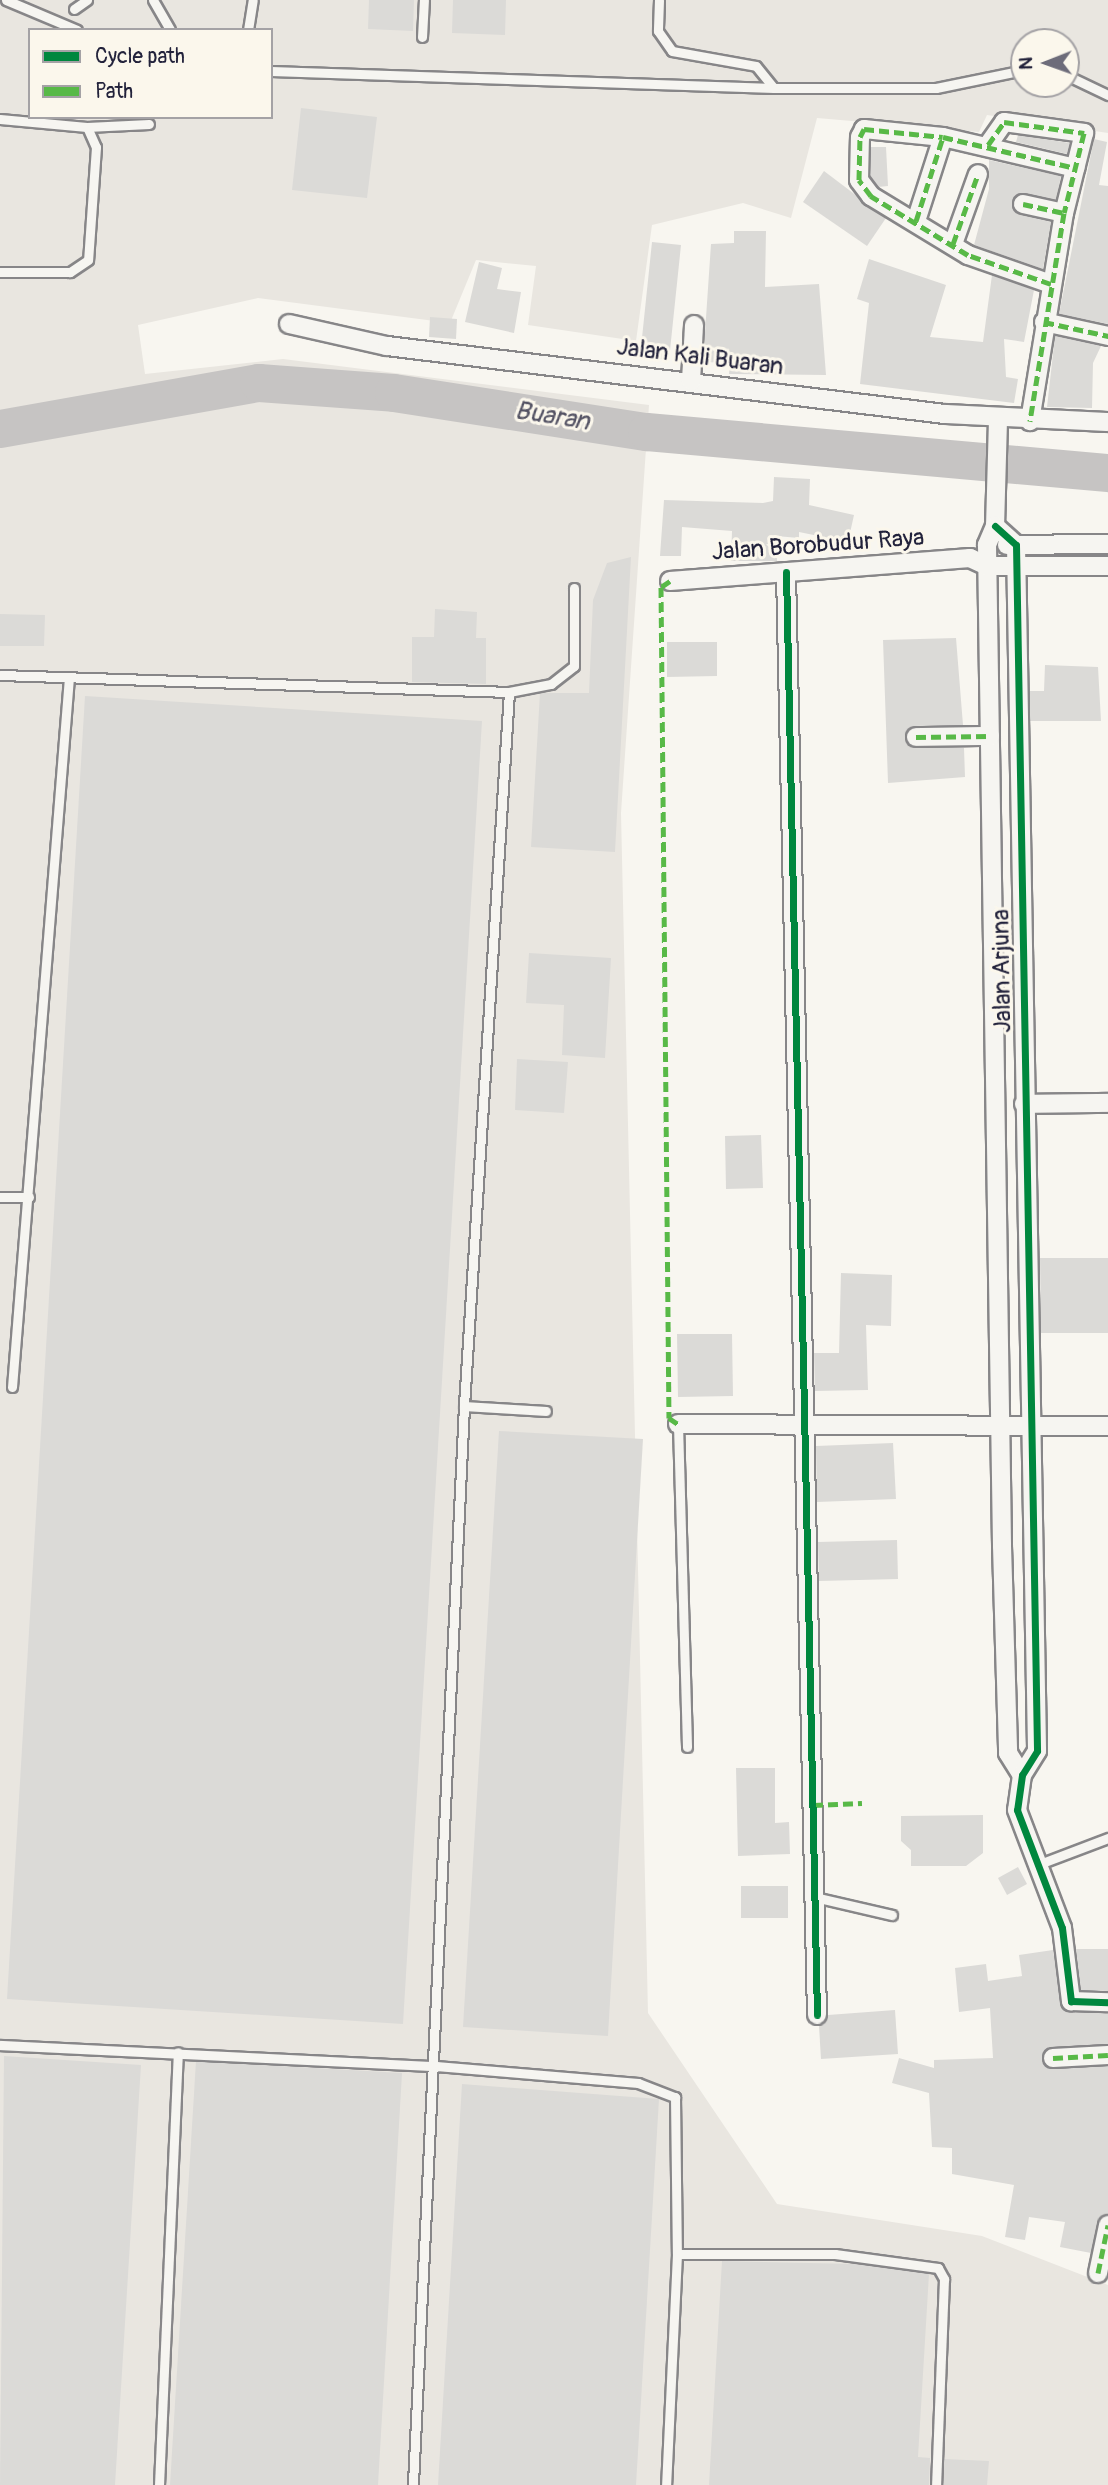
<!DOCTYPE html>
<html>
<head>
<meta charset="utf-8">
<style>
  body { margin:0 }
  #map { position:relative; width:1108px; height:2485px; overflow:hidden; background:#f8f6f0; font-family:Pangolin,sans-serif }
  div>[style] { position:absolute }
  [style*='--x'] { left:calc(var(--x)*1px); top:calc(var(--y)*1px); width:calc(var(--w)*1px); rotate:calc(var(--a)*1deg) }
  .built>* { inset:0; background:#e9e6e0 }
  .river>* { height:38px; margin:-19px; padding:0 19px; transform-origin:19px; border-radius:19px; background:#c6c4c3 }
  .building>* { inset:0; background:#dbdad7 }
  .roads { filter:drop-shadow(2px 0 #878688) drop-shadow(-2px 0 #878688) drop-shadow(0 2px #878688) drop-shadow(0 -2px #878688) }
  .service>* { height:9px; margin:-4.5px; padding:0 4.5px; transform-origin:4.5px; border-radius:4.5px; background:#f6f5f1 }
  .minor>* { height:18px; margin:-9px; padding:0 9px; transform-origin:9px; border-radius:9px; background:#f6f5f1 }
  .quiet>* { height:5px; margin-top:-2.5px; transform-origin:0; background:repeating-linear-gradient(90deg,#58b947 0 10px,transparent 0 15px) }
  .cycleway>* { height:7px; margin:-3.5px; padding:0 3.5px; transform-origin:3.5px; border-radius:3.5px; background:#00873e }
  span { translate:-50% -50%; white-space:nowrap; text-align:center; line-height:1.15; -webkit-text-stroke:6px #fbf7ec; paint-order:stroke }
  .street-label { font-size:24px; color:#22223b }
  .water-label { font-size:26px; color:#545364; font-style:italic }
  .legend { position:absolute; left:28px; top:28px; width:245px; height:91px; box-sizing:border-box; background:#fbf7ec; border:2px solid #a4a2a5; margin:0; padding:9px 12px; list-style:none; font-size:21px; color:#22223b }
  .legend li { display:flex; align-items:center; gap:14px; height:35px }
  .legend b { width:35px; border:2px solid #a4a2a5 }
  .north { position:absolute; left:1010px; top:28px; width:70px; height:70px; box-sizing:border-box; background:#fbf7ec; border:2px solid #a4a2a5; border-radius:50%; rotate:269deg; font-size:19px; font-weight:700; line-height:28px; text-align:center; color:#22223b }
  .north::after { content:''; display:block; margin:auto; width:24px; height:32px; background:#6d6c7a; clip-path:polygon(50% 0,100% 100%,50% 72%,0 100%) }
</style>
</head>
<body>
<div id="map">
  <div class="built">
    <i style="clip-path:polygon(evenodd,0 0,1108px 0,1108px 133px,987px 115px,979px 132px,817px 118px,791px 218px,743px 203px,652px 225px,636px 341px,528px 325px,536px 266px,476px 260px,450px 323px,258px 298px,138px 325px,145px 374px,283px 359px,649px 405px,621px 813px,648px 2013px,777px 2204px,982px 2236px,1108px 2285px,1108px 2485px,0 2485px,0 0,30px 30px,271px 30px,271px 117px,30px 117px,30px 30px,0 0,1024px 42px,1066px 42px,1066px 84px,1024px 84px,1024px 42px)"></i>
  </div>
  <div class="river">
    <i style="--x:0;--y:429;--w:263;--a:-10.1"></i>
    <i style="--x:259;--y:383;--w:135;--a:4.2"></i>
    <i style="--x:394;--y:393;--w:256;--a:8.8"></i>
    <i style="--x:647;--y:432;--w:463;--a:5.1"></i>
  </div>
  <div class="building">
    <i style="clip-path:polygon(369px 0,414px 0,413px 31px,368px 29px)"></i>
    <i style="clip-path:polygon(453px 0,506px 0,505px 35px,452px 33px)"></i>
    <i style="clip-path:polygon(301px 108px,377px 117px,367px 198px,292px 190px)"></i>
    <i style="clip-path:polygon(1018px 135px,1070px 143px,1067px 154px,1016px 142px)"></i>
    <i style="clip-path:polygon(1094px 139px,1107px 142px,1099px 185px,1108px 186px,1108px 324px,1059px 314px)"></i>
    <i style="clip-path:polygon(871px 147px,886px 147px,888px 186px,878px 187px,870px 176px)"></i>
    <i style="clip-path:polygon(989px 160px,1061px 176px,1056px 200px,1020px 193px,1012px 202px,1020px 215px,1051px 222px,1043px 269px,974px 245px,989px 189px)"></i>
    <i style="clip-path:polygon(824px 171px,886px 218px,867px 246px,803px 202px)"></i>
    <i style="clip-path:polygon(734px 231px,766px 231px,765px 287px,819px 284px,826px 375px,729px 374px,730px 363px,703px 362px,711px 244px,734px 243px)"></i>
    <i style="clip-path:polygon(652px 242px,681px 245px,669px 360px,640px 357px)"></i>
    <i style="clip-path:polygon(869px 259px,946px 285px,930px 337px,983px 342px,992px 275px,1034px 290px,1024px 342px,1004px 339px,1006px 377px,1018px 379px,1014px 403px,860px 384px,869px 303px,857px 299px)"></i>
    <i style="clip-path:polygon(479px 262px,502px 268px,497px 289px,521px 292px,514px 333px,465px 322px)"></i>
    <i style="clip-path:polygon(430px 317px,457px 319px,456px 339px,429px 337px)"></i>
    <i style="clip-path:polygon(1055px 336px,1101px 346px,1093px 363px,1092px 408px,1047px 407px)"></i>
    <i style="clip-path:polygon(774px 477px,810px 479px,809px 505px,854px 515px,848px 542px,799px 532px,799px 538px,776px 536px,777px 561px,731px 561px,732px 531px,682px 527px,681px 556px,660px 556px,664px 500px,763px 503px,773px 501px)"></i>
    <i style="clip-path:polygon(631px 557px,615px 852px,531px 847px,540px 693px,589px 693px,593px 600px,607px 563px)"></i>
    <i style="clip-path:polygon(435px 609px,477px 612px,476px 638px,486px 638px,486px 684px,412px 682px,412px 637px,434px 637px)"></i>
    <i style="clip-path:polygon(0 614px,45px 615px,44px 646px,0 646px)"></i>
    <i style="clip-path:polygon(956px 638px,963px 725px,915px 726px,905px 738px,915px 748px,964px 748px,965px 777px,888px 783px,883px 640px)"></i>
    <i style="clip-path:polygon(667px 642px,717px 642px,717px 676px,667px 677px)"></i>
    <i style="clip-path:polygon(1045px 665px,1098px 667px,1101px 721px,1030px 721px,1030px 691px,1044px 691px)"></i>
    <i style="clip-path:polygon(85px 696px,482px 721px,403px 2024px,7px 1999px)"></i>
    <i style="clip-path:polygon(529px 953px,611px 958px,605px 1058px,562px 1055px,564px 1005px,526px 1003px)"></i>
    <i style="clip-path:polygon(517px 1059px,568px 1062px,564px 1113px,515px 1110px)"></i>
    <i style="clip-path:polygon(761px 1135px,763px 1188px,726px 1189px,725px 1136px)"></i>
    <i style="clip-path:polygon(1040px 1258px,1108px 1258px,1108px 1333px,1041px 1333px)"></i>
    <i style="clip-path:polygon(841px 1273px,892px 1275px,891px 1326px,866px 1325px,868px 1390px,815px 1391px,814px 1353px,839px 1353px)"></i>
    <i style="clip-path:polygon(677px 1334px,732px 1334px,733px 1396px,678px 1397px)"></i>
    <i style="clip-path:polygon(499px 1431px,643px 1439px,608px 2036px,463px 2027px)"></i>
    <i style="clip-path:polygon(893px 1443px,896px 1499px,817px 1502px,816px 1446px)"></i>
    <i style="clip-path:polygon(897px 1540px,898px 1579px,819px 1581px,818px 1542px)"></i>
    <i style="clip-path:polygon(736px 1768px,775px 1768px,775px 1823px,789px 1822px,790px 1854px,738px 1856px)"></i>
    <i style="clip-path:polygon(983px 1815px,983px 1853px,966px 1866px,911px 1866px,911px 1850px,901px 1841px,901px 1816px)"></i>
    <i style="clip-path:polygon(1018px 1867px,1027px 1884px,1007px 1895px,998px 1878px)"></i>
    <i style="clip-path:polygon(741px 1886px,788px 1886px,788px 1918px,741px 1918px)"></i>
    <i style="clip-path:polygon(1076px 1949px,1108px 1949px,1108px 1991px,1081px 1990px)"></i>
    <i style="clip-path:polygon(1053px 1950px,1062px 2008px,1108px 2013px,1108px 2044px,1052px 2047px,1042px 2058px,1053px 2069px,1108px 2066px,1108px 2214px,1097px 2222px,1091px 2253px,1060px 2247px,1065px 2222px,1029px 2217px,1025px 2240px,1005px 2237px,1014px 2185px,952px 2174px,952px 2148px,932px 2147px,929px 2093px,892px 2083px,899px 2058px,934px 2068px,934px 2060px,993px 2058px,990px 2008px,959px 2012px,955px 1968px,986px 1964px,988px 1981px,1022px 1976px,1019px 1955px)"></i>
    <i style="clip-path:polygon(895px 2010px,898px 2054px,821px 2059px,819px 2026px,828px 2015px)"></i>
    <i style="clip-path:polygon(4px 2056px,141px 2065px,115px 2485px,0 2485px)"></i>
    <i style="clip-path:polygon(196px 2061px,402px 2073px,378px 2485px,170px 2485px)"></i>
    <i style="clip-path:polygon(462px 2084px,659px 2099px,636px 2485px,438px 2485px)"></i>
    <i style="clip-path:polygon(722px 2261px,857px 2264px,929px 2274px,918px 2457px,930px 2458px,929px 2485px,709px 2485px)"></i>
    <i style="clip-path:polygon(944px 2459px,989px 2461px,987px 2485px,943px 2485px)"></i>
  </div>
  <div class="roads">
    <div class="service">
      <i style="--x:6;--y:0;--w:77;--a:22.9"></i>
      <i style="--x:153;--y:0;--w:34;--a:60"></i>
      <i style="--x:659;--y:0;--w:31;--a:92"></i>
      <i style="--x:658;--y:31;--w:24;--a:55"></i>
      <i style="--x:672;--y:51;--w:85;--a:10.1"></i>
      <i style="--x:756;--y:66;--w:28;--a:51"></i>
      <i style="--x:74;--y:9;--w:16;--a:-35"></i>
      <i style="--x:248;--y:30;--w:30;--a:-81"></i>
      <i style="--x:422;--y:37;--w:37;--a:-87"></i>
      <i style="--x:271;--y:71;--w:503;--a:1.94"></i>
      <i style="--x:774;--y:88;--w:162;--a:0"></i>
      <i style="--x:936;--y:88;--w:90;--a:-11.6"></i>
      <i style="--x:1066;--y:75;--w:47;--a:25.5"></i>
      <i style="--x:0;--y:119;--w:87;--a:5.3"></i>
      <i style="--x:87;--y:127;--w:22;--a:66"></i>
      <i style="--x:96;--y:147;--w:113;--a:94"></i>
      <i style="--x:88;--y:260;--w:22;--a:146"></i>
      <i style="--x:70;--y:272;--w:70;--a:180"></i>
      <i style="--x:87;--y:127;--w:62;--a:-2.8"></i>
      <i style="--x:0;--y:675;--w:509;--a:1.91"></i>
      <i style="--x:509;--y:692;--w:715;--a:93.61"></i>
      <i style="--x:464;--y:1406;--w:1080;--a:92.71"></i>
      <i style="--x:509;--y:692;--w:43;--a:-10.8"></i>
      <i style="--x:551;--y:684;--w:29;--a:-38"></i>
      <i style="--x:574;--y:666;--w:78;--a:-90"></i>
      <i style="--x:0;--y:1197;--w:29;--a:0"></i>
      <i style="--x:12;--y:1387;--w:712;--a:-85.41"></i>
      <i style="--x:464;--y:1406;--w:82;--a:3.5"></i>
      <i style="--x:678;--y:1424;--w:323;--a:88.4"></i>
      <i style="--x:1042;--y:1863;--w:71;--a:-20.7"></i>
      <i style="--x:814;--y:1897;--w:80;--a:13"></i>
      <i style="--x:0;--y:2045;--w:437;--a:2.8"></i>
      <i style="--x:436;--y:2066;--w:203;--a:4.8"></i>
      <i style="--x:638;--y:2083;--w:40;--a:21"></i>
      <i style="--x:675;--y:2097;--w:157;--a:89.3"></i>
      <i style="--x:677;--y:2254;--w:231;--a:92.7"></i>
      <i style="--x:677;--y:2254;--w:158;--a:0"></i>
      <i style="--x:835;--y:2254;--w:104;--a:7.7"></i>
      <i style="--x:938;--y:2268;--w:13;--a:61"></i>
      <i style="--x:944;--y:2279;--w:206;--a:92.2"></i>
      <i style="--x:159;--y:2485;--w:433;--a:-87.5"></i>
    </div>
    <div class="minor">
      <i style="--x:988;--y:145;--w:28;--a:-55"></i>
      <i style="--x:1004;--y:122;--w:81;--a:7.8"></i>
      <i style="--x:1084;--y:133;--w:82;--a:104"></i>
      <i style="--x:1064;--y:213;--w:211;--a:99.3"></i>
      <i style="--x:1023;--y:204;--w:42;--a:12.4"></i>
      <i style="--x:916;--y:221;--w:88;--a:-72.2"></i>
      <i style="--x:953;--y:244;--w:74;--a:-70.3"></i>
      <i style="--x:1051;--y:284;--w:88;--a:-160.7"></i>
      <i style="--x:968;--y:255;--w:114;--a:-148.7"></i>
      <i style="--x:871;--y:196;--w:20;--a:-127"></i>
      <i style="--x:859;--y:180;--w:43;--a:-88.7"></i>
      <i style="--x:860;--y:137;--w:9;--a:-63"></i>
      <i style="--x:864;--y:129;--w:79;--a:5.8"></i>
      <i style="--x:943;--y:137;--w:136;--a:13.2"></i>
      <i style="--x:1044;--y:322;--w:66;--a:12.3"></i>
      <i style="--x:289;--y:324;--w:100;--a:12.7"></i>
      <i style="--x:387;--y:346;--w:562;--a:6.95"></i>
      <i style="--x:945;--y:414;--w:163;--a:2.8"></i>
      <i style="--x:691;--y:381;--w:56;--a:-86.9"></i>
      <i style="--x:998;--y:420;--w:106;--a:91.6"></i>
      <i style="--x:995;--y:526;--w:21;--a:113"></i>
      <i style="--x:987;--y:545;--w:1001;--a:89.14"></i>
      <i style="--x:1002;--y:1546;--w:207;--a:88.3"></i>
      <i style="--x:1008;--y:1753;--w:26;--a:58"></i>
      <i style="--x:995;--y:526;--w:28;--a:42"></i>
      <i style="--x:1016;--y:545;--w:1206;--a:89"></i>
      <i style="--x:1037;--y:1751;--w:28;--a:122"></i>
      <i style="--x:1022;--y:1775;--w:35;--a:98"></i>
      <i style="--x:1017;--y:1810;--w:126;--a:69.1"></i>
      <i style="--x:1062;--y:1928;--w:74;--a:83"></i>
      <i style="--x:1071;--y:2001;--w:37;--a:2"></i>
      <i style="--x:1007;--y:545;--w:101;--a:-0.6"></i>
      <i style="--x:786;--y:572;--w:1443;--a:88.77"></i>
      <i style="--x:670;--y:581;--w:301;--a:-4.4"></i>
      <i style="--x:970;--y:558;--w:19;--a:25"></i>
      <i style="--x:987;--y:566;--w:121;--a:0"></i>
      <i style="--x:916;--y:737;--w:74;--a:-0.8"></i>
      <i style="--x:1024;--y:1104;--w:84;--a:-0.7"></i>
      <i style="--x:678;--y:1424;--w:430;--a:0.3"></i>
      <i style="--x:1053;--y:2058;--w:55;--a:-3.1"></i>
      <i style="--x:1098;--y:2273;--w:49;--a:-78.2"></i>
    </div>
  </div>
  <div class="quiet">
    <i style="--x:988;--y:145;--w:28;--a:-55"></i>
    <i style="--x:1004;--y:122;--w:81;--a:7.8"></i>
    <i style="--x:1084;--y:133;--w:82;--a:104"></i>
    <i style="--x:1064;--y:213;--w:211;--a:99.3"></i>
    <i style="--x:1023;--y:204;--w:42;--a:12.4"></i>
    <i style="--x:916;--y:221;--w:88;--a:-72.2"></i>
    <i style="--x:953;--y:244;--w:74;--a:-70.3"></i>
    <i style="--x:1051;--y:284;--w:88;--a:-160.7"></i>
    <i style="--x:968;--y:255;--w:114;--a:-148.7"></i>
    <i style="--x:871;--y:196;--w:20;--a:-127"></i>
    <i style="--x:859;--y:180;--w:43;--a:-88.7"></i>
    <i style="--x:860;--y:137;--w:9;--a:-63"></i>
    <i style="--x:864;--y:129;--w:79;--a:5.8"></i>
    <i style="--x:943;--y:137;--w:136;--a:13.2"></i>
    <i style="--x:1044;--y:322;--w:66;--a:12.3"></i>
    <i style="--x:670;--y:581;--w:11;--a:146"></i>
    <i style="--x:661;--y:587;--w:831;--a:89.45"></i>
    <i style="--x:669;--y:1418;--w:11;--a:34"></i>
    <i style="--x:916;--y:737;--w:74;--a:-0.8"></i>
    <i style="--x:813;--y:1805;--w:49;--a:-2.3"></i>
    <i style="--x:1053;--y:2058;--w:55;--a:-3.1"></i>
    <i style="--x:1098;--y:2273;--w:49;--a:-78.2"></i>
  </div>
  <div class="cycleway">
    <i style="--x:995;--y:526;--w:28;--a:42"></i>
    <i style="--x:1016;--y:545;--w:1206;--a:89"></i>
    <i style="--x:1037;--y:1751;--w:28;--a:122"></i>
    <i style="--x:1022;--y:1775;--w:35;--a:98"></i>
    <i style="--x:1017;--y:1810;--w:126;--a:69.1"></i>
    <i style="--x:1062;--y:1928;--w:74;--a:83"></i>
    <i style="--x:1071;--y:2001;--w:37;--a:2"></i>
    <i style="--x:786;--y:572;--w:1443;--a:88.77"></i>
  </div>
  <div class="street-label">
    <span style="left:700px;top:357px;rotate:7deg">Jalan Kali Buaran</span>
    <span style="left:818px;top:545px;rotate:-4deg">Jalan Borobudur Raya</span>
    <span style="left:1002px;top:971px;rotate:-91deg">Jalan Arjuna</span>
  </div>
  <div class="water-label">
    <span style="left:552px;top:417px;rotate:9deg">Buaran</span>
  </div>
  <ul class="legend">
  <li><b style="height:9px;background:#00873e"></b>Cycle path</li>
  <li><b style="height:9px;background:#58b947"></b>Path</li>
  </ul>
  <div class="north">N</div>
</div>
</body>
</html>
